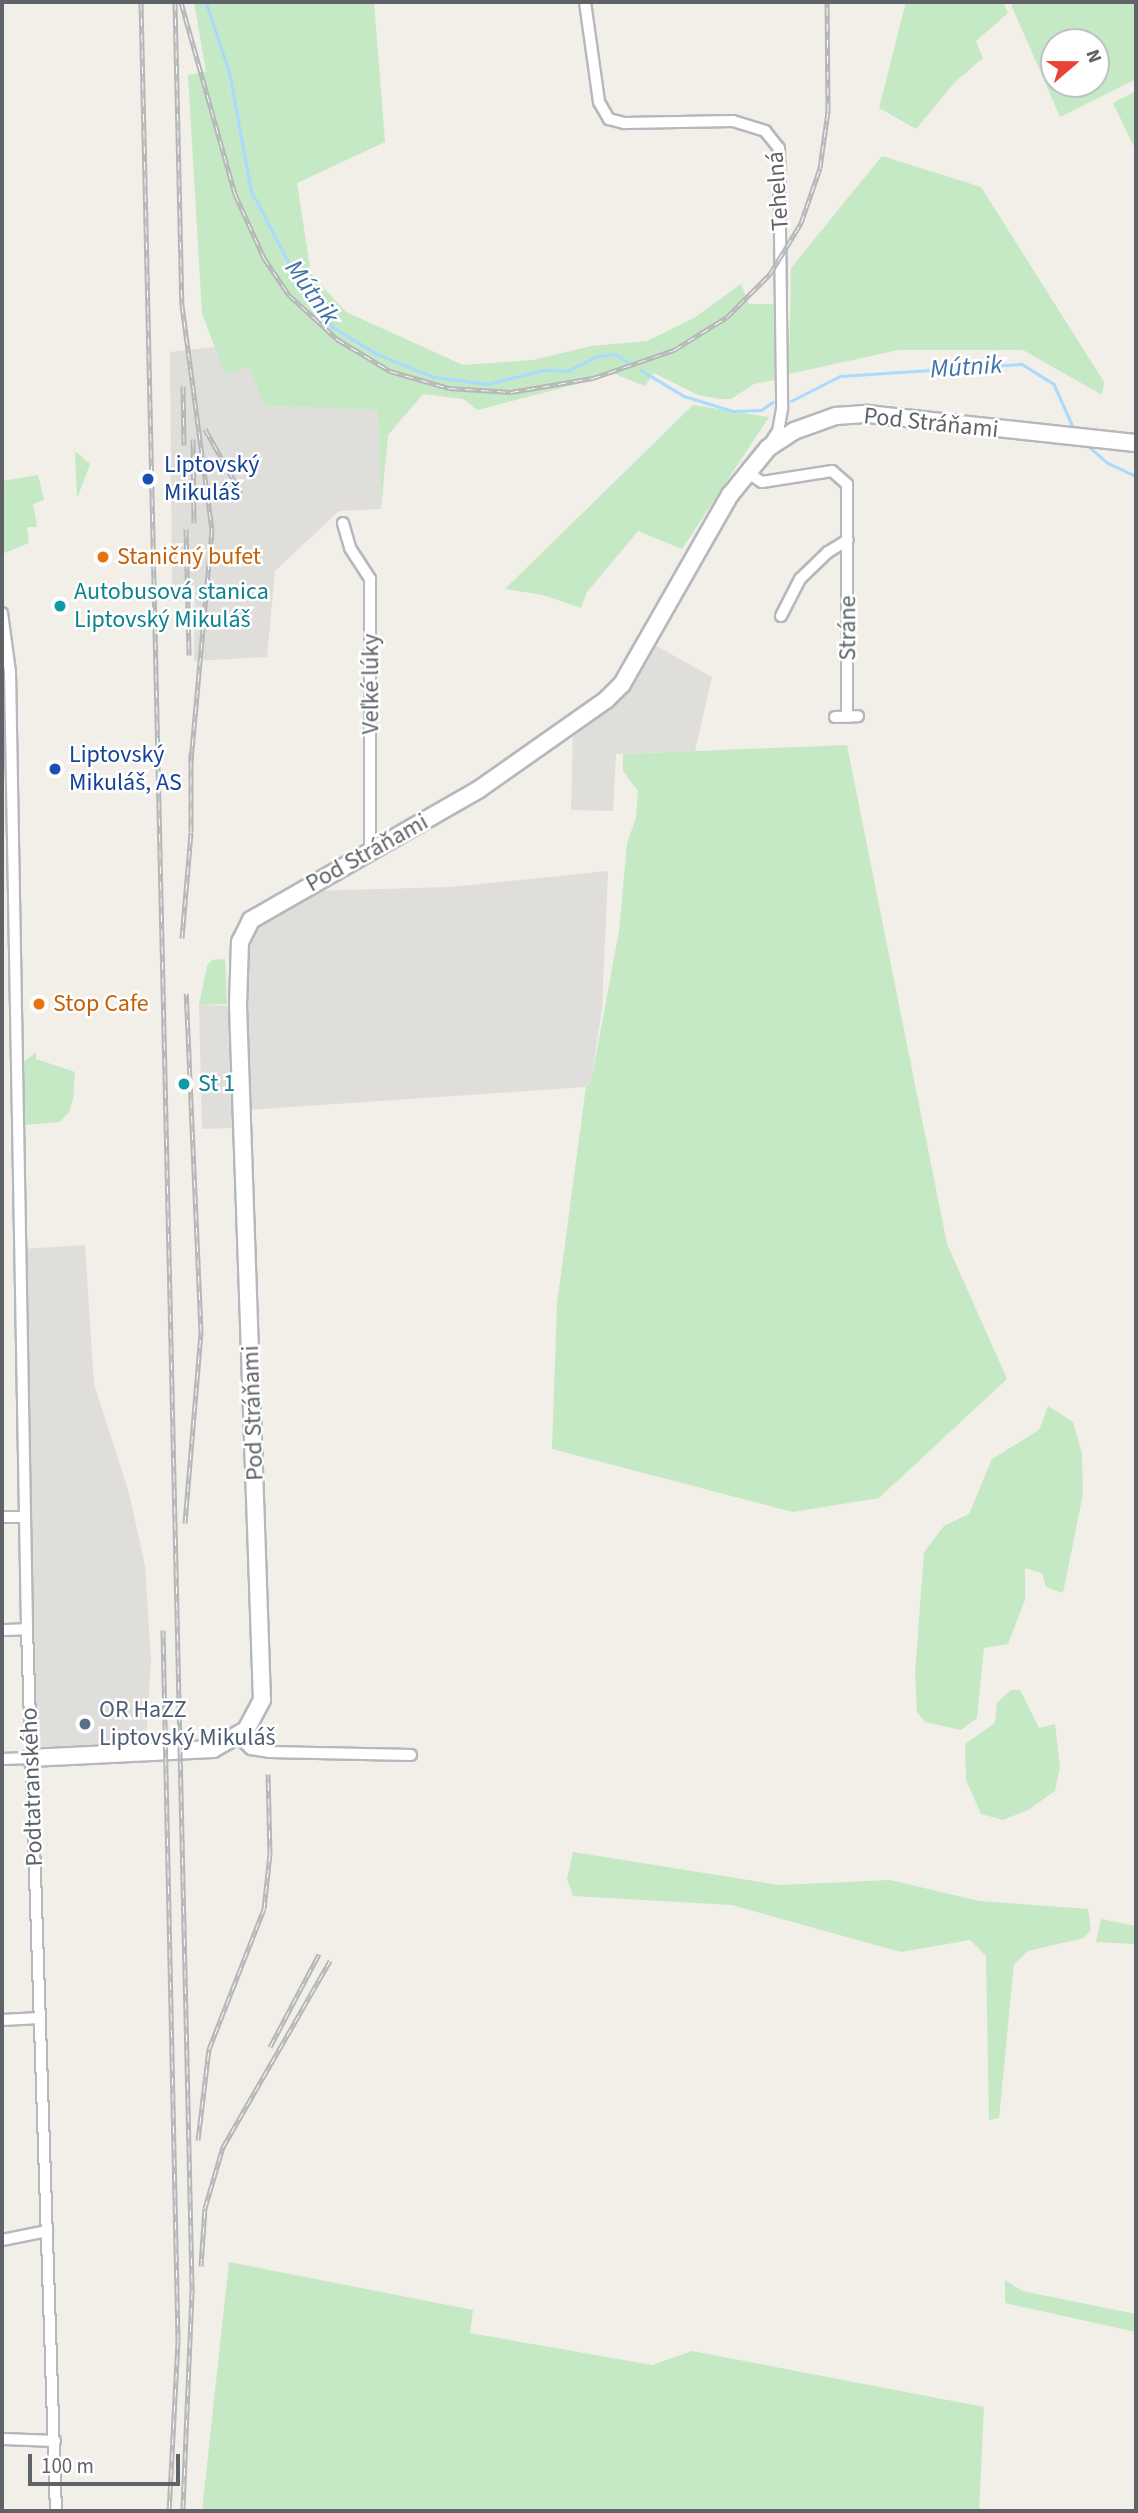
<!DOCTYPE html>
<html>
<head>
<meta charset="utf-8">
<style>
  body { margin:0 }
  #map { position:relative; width:1138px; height:2513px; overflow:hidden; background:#f1efe8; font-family:"Source Sans 3",sans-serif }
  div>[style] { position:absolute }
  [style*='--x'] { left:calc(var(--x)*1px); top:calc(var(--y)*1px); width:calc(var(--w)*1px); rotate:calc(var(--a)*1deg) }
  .industrial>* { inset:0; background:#e0deda }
  .green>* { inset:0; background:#c5e8c5 }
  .stream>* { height:2.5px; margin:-1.25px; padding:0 1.25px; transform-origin:1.25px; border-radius:1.25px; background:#aadaff }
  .roads { filter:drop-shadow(2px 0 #b5b8bc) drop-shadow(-2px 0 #b5b8bc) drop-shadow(0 2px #b5b8bc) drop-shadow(0 -2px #b5b8bc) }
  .street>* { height:10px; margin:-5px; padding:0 5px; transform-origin:5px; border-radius:5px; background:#fff }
  .secondary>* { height:16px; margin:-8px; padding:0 8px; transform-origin:8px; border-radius:8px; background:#fff }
  .rail>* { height:5px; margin-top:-2.5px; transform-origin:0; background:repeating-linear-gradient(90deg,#fff 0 8px,#b6b7b8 0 16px); box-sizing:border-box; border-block:2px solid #b6b7b8 }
  .dots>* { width:19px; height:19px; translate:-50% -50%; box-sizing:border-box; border:4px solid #fff; border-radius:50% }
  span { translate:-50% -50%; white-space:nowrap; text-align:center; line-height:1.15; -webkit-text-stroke:5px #fff; paint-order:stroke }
  .street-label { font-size:24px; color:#5f6368 }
  .transit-label { font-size:24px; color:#164399 }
  .left { translate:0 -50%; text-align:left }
  .food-label { font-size:24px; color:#c56008 }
  .culture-label { font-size:24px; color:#0d838f }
  .service-label { font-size:24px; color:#4e5e75 }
  .water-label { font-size:26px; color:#4174aa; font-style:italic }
  .frame { position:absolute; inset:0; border:4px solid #5f6368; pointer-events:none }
  .north { position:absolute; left:1040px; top:28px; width:70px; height:70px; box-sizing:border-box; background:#fff; border:2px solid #bfc1c3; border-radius:50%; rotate:70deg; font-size:19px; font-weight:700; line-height:28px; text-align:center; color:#5f6368 }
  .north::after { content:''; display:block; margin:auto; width:24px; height:32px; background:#ea4335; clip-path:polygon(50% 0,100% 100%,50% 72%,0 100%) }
  .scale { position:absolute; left:28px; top:2454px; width:152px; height:32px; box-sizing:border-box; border:4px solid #5f6368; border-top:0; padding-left:9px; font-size:21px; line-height:24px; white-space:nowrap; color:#5f6368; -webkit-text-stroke:5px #fff; paint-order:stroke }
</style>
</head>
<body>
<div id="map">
  <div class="industrial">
    <i style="clip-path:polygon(215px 347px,225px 375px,249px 366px,265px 406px,378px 410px,381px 509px,339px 511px,275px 571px,267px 657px,194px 661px,195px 585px,172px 585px,170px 352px)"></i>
    <i style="clip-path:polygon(653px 644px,712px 677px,695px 751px,616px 754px,613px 811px,571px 810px,573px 734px,619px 697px)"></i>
    <i style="clip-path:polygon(608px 871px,602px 1009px,591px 1082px,586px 1087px,245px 1110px,244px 977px,251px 929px,268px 914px,309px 891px,450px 887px)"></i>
    <i style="clip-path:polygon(199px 1005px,228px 1006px,235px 1128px,202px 1129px)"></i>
    <i style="clip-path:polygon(85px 1245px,94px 1384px,129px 1493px,145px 1566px,151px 1660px,146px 1741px,34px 1750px,23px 1249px)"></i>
  </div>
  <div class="green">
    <i style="clip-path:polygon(194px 2px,374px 2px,385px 142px,297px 183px,311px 274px,346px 312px,463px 365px,533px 360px,591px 346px,647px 341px,694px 318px,741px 284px,749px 304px,774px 304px,774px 380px,754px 384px,731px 399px,720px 399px,698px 395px,654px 373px,645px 386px,615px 374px,477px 410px,463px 399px,423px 394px,388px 435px,381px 509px,378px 410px,265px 406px,249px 367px,225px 375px,202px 313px,188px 75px,206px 72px)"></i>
    <i style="clip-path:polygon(906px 2px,1003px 2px,1008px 13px,976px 41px,983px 58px,956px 81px,916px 129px,879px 108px)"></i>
    <i style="clip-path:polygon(evenodd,1010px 2px,1136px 2px,1136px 79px,1060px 117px,1010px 2px,1054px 42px,1096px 42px,1096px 84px,1054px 84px,1054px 42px)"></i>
    <i style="clip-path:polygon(1136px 91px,1136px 151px,1113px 103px)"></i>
    <i style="clip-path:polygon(882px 156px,981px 187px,1104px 382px,1102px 395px,1023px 350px,898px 350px,789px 374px,791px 268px)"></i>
    <i style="clip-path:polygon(693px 405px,769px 417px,682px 549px,638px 531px,587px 592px,581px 608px,543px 595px,505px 589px)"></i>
    <i style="clip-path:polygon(75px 451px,90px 464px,78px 496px,77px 496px)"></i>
    <i style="clip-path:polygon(38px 475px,44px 500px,33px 504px,37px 527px,27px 527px,29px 543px,2px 554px,2px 481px)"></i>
    <i style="clip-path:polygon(847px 745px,947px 1244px,1007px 1379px,879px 1498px,793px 1512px,552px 1449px,557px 1304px,586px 1087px,591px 1082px,619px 931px,627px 843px,636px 818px,638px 791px,623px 771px,623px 754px)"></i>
    <i style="clip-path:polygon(225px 959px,227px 1004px,199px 1005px,207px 966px,212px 960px)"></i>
    <i style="clip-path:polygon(36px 1052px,36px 1059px,75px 1072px,73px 1099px,69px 1112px,60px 1122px,23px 1125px,22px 1063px)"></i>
    <i style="clip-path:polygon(1048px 1406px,1073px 1422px,1082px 1454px,1083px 1494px,1063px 1593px,1046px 1587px,1042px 1573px,1025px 1568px,1025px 1600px,1008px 1644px,984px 1648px,977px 1718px,961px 1730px,925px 1722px,917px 1712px,915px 1674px,924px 1552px,944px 1526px,969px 1514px,992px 1459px,1039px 1430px)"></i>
    <i style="clip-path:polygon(1011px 1690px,1020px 1690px,1039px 1728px,1055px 1724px,1060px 1767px,1055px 1791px,1028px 1810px,1003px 1820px,981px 1814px,966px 1780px,965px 1744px,995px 1723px,997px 1703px)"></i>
    <i style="clip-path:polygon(573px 1852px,780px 1885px,890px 1880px,979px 1901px,1088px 1909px,1091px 1929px,1084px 1938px,1028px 1951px,1014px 1964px,999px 2118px,989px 2120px,986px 1956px,970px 1940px,901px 1952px,731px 1905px,573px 1896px,567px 1879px)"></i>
    <i style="clip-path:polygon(1101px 1919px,1136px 1926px,1136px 1944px,1096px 1942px)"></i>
    <i style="clip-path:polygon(229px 2262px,473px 2310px,470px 2333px,652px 2365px,692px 2351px,984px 2407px,979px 2511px,202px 2511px)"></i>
    <i style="clip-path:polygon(1005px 2280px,1022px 2291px,1136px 2314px,1136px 2332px,1005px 2303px)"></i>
  </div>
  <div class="stream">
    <i style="--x:206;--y:2;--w:76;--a:71.6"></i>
    <i style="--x:230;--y:74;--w:118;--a:79.7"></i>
    <i style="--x:251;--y:190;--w:87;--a:62.5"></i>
    <i style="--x:291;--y:267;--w:73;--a:55"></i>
    <i style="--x:333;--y:327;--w:52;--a:31.5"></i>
    <i style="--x:377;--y:354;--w:61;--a:22"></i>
    <i style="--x:434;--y:377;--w:53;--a:7.5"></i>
    <i style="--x:487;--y:384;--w:59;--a:-13.8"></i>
    <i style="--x:544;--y:370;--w:23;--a:2"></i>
    <i style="--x:567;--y:371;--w:34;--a:-26"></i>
    <i style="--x:598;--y:356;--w:17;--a:-7"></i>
    <i style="--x:615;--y:354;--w:15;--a:32"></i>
    <i style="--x:641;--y:370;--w:50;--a:31.2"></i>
    <i style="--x:684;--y:396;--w:51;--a:17"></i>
    <i style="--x:733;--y:411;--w:28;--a:-2"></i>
    <i style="--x:761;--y:410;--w:14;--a:-34"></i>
    <i style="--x:791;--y:401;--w:55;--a:-27"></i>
    <i style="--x:840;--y:376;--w:182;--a:-3.8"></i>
    <i style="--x:1022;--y:364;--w:38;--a:32"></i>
    <i style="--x:1054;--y:384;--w:49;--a:66"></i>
    <i style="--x:1086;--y:444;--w:29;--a:41"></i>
    <i style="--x:1108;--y:463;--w:31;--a:25"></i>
  </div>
  <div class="roads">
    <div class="street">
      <i style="--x:585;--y:2;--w:101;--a:82"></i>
      <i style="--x:599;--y:102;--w:20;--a:60"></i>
      <i style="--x:609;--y:119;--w:16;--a:15"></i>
      <i style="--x:624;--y:123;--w:109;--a:-1.1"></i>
      <i style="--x:733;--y:121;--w:34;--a:17"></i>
      <i style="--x:765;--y:131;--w:22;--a:51"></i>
      <i style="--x:779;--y:148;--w:261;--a:89.3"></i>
      <i style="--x:782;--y:409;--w:22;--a:100"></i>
      <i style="--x:778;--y:431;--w:17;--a:123"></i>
      <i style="--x:747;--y:472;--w:18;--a:34"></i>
      <i style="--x:762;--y:482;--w:71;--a:-8.9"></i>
      <i style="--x:832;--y:471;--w:20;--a:41"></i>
      <i style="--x:847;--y:484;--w:233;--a:90"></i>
      <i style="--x:343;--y:523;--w:26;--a:74"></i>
      <i style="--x:350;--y:548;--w:37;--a:57"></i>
      <i style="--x:370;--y:579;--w:273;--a:90"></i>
      <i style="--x:2;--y:613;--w:60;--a:82.3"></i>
      <i style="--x:10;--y:672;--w:957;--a:88.98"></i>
      <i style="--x:27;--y:1629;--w:882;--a:88.12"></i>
      <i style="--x:781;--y:616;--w:42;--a:-62.8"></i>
      <i style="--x:800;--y:579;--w:39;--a:-44"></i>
      <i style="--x:828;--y:552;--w:23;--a:-31"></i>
      <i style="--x:835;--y:717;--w:23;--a:-2"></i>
      <i style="--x:2;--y:1517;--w:22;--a:0"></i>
      <i style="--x:2;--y:1630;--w:25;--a:-2"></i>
      <i style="--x:238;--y:1737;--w:18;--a:43"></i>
      <i style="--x:251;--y:1749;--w:18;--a:9"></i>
      <i style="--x:269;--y:1752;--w:142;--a:1.2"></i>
      <i style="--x:2;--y:1759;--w:28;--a:-2"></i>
      <i style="--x:2;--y:2020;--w:37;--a:-3"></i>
      <i style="--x:2;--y:2240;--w:46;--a:-11.3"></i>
      <i style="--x:2;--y:2439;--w:53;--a:2.2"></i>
    </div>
    <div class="secondary">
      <i style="--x:30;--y:1758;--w:183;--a:-2.8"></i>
      <i style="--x:213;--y:1749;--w:38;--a:-30"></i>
      <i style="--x:246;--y:1730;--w:34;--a:-62"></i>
      <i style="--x:262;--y:1700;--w:695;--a:-91.98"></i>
      <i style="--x:238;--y:1005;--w:63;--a:-88.2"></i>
      <i style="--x:240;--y:942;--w:25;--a:-63"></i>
      <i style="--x:251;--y:920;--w:262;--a:-29.8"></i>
      <i style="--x:478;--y:790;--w:156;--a:-35.1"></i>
      <i style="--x:606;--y:700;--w:23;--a:-45"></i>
      <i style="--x:622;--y:684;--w:218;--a:-60.3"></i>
      <i style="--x:730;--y:495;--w:60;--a:-51"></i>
      <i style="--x:768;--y:448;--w:31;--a:-33"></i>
      <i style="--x:794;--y:431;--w:45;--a:-19.7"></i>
      <i style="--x:836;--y:416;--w:32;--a:-4"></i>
      <i style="--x:868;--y:414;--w:270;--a:6.2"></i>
    </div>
  </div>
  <div class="rail">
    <i style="--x:141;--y:2;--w:2291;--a:88.72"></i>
    <i style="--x:192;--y:2292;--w:219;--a:92.4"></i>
    <i style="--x:175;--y:2;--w:303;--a:88.7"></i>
    <i style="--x:182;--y:305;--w:227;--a:82.4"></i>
    <i style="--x:212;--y:530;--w:233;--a:95.2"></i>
    <i style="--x:181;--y:2;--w:199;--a:74.3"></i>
    <i style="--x:235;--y:194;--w:70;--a:65.6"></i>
    <i style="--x:264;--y:258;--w:45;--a:56"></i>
    <i style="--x:289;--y:295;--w:65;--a:42.5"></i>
    <i style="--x:337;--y:339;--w:62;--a:31.1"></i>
    <i style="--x:390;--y:371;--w:61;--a:16.1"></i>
    <i style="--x:449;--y:388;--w:62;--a:3.7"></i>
    <i style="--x:511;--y:392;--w:83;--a:-9.7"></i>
    <i style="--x:593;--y:378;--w:86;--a:-19.1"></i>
    <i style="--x:674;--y:350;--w:62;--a:-31.9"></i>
    <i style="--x:727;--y:317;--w:61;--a:-45"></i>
    <i style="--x:770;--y:274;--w:60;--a:-58.7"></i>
    <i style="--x:801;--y:223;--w:58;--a:-70.9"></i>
    <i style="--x:820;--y:168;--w:58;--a:-82"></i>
    <i style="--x:828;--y:111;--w:109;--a:-90.5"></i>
    <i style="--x:183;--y:386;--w:59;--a:89"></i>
    <i style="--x:205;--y:429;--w:73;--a:60.6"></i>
    <i style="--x:193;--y:439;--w:84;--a:89.3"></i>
    <i style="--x:186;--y:529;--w:126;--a:88.6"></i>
    <i style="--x:182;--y:938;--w:106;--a:-85.1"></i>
    <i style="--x:191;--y:832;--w:79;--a:-90"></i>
    <i style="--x:185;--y:1523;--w:193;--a:-85.2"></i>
    <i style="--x:201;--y:1331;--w:338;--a:-92.5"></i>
    <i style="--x:163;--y:1630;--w:711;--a:88.79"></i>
    <i style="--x:178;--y:2341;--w:170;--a:93"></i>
    <i style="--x:270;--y:2047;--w:105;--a:-62.2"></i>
    <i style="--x:198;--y:2140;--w:92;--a:-83.1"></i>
    <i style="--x:209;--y:2049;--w:150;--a:-68.6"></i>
    <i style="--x:264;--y:1909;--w:55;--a:-83.8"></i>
    <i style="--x:270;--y:1854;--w:80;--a:-91.4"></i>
    <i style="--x:201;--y:2266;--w:58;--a:-86.1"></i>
    <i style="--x:205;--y:2208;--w:64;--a:-73.6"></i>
    <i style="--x:223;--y:2147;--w:215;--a:-60.1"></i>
  </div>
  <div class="dots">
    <i style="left:148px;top:479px;background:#1a4fb4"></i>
    <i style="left:103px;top:557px;background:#e8710a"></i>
    <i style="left:60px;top:606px;background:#0f9aa8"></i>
    <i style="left:55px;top:769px;background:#1a4fb4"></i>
    <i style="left:39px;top:1004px;background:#e8710a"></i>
    <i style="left:184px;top:1084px;background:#0f9aa8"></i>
    <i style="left:85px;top:1724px;background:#5c6f8a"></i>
  </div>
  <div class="street-label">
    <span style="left:778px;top:191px;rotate:-94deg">Tehelná</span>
    <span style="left:931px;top:423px;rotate:6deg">Pod Stráňami</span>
    <span style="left:848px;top:628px;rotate:-90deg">Stráne</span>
    <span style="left:371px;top:684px;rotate:-90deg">Veľké lúky</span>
    <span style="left:367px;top:853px;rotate:-29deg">Pod Stráňami</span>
    <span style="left:253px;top:1413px;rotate:-92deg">Pod Stráňami</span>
    <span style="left:32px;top:1787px;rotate:-92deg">Podtatranského</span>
  </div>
  <div class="transit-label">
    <span class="left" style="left:164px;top:479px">Liptovský<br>Mikuláš</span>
    <span class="left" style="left:69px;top:769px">Liptovský<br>Mikuláš, AS</span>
  </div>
  <div class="food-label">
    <span class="left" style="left:117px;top:557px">Staničný bufet</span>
    <span class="left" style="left:53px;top:1004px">Stop Cafe</span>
  </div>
  <div class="culture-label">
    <span class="left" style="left:74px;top:606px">Autobusová stanica<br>Liptovský Mikuláš</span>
    <span class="left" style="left:198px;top:1084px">St 1</span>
  </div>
  <div class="service-label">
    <span class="left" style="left:99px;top:1724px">OR HaZZ<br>Liptovský Mikuláš</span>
  </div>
  <div class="water-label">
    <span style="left:312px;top:292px;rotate:54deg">Mútnik</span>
    <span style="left:966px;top:367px;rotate:-4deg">Mútnik</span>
  </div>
  <div class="frame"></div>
  <div class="north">N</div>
  <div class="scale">100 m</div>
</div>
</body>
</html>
